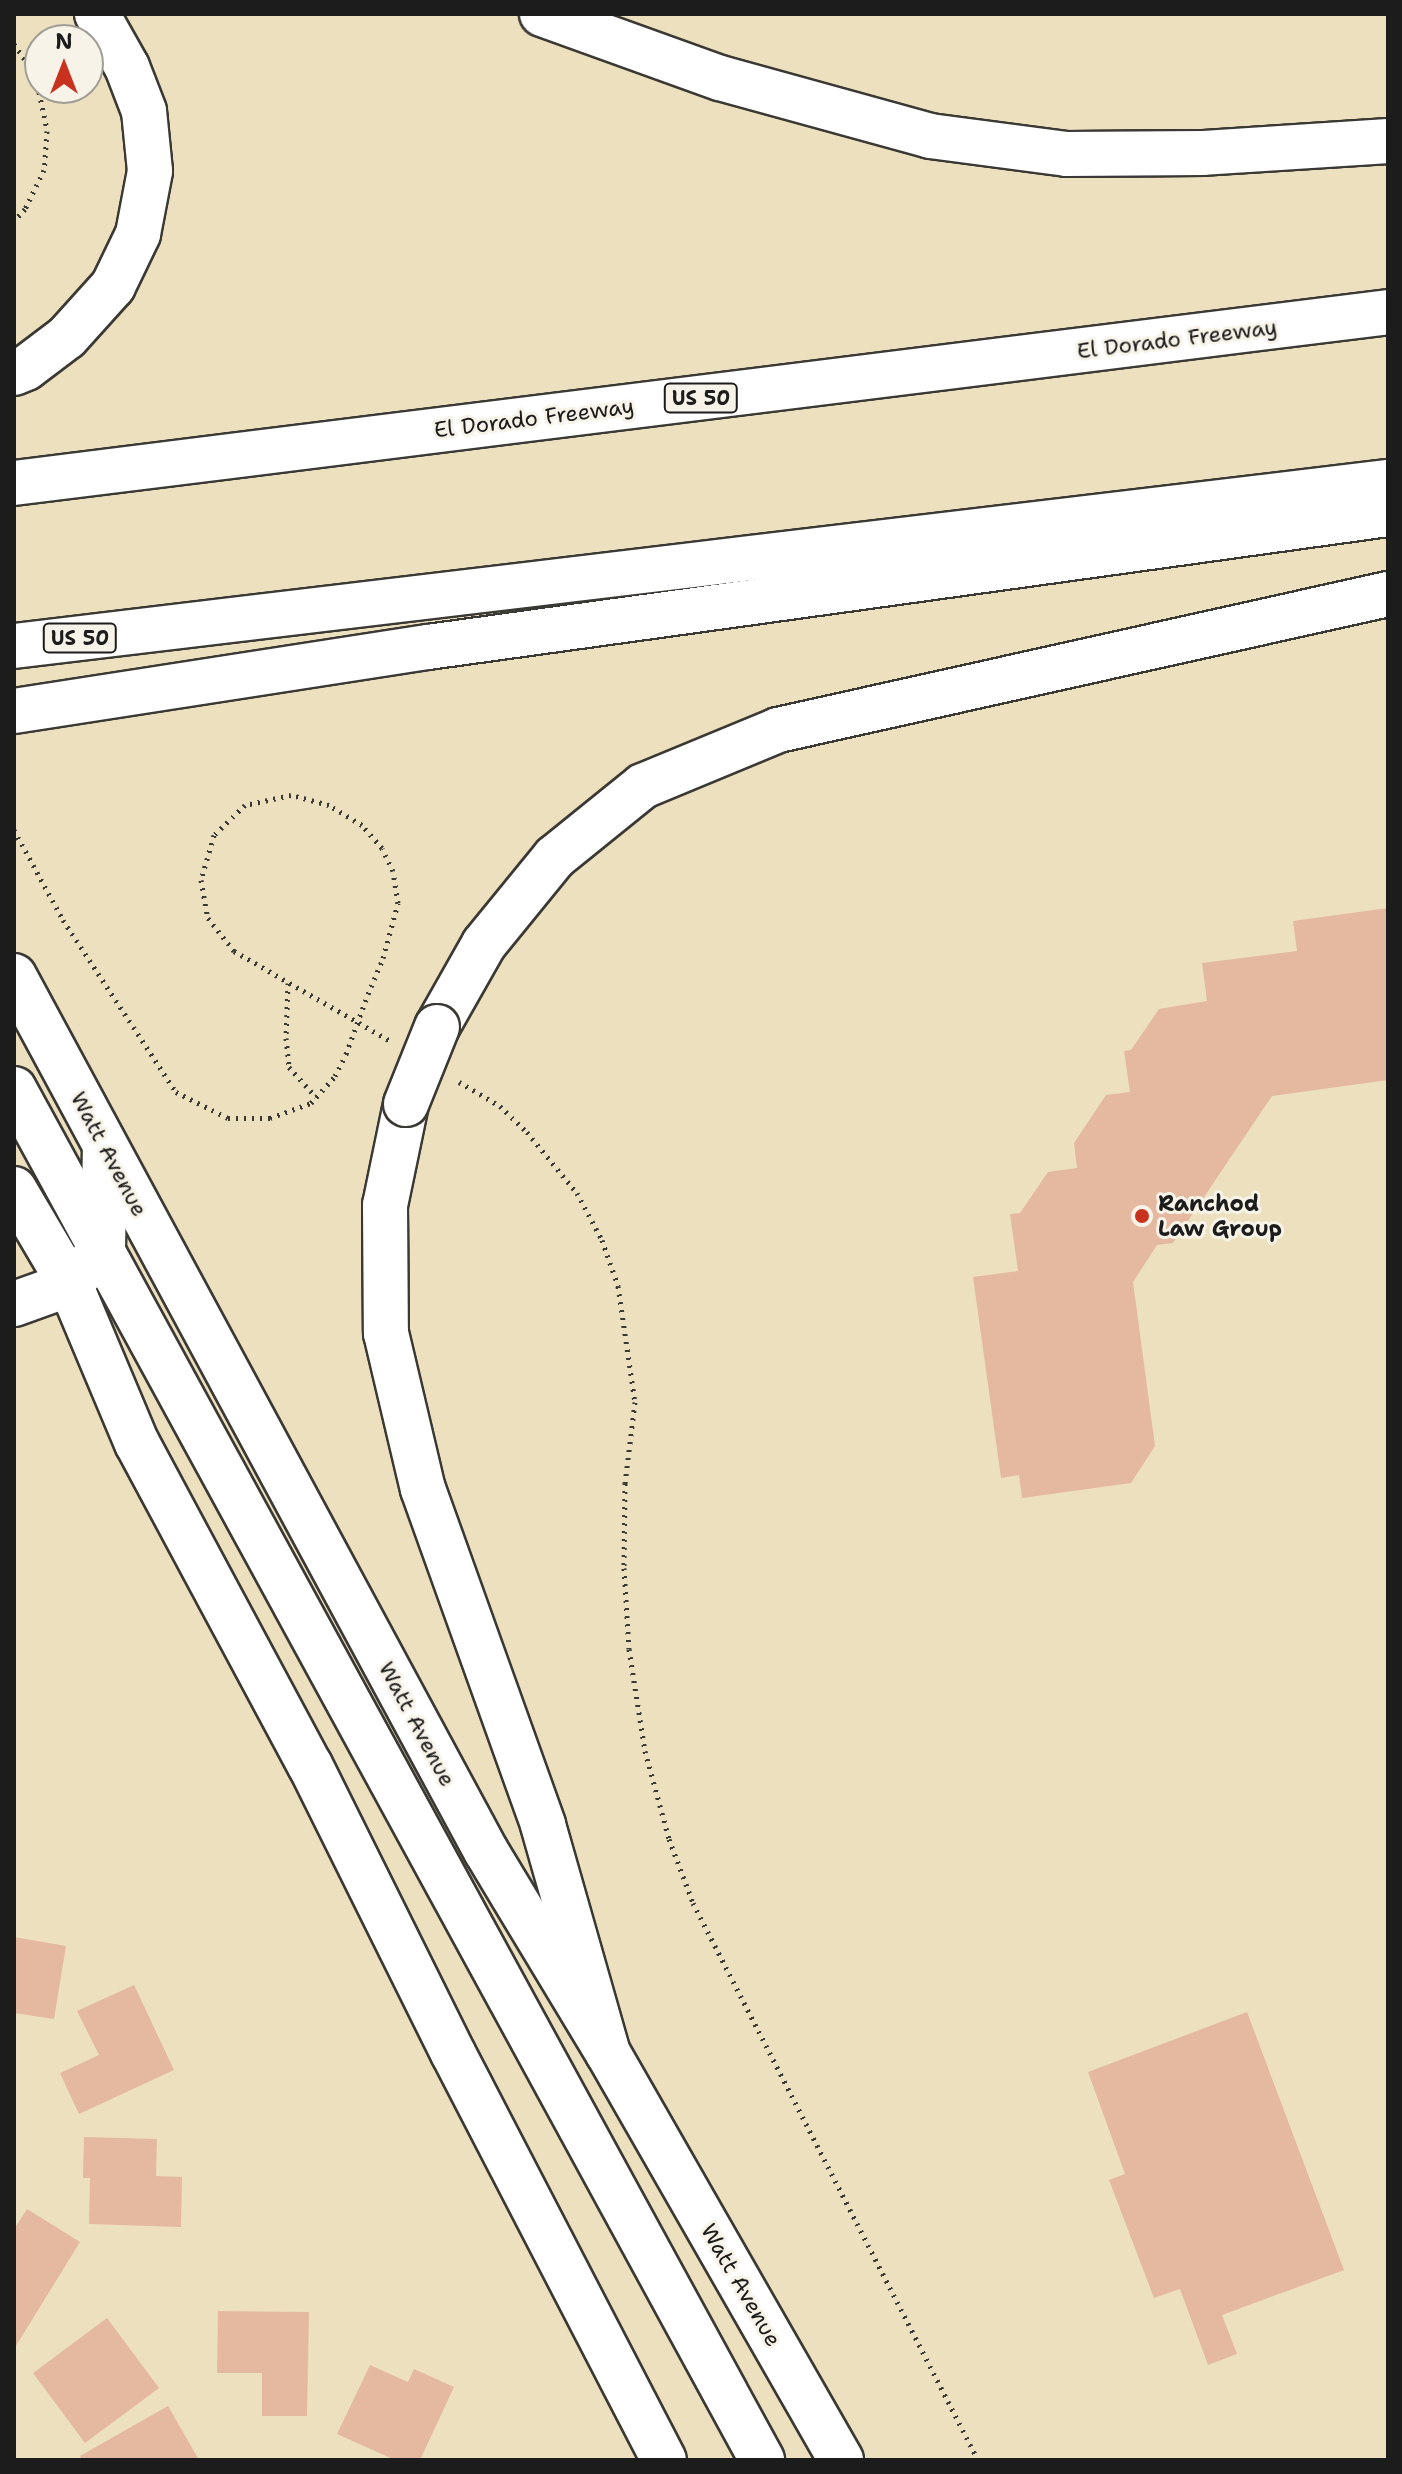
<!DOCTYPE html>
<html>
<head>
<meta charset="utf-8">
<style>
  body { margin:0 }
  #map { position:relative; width:1402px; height:2474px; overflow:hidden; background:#ede0bf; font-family:"Shantell Sans",sans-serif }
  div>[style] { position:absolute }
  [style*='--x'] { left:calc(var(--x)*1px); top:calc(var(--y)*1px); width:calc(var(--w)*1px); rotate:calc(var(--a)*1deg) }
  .building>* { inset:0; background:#e4b9a0 }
  .path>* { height:5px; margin-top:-2.5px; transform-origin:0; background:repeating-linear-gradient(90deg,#3b3934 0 2px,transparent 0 8px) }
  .roads { filter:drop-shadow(2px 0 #3b3934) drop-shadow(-2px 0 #3b3934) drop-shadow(0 2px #3b3934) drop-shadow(0 -2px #3b3934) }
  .minor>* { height:44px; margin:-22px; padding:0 22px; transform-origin:22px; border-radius:22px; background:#fff }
  .major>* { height:44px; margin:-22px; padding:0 22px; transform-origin:22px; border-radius:22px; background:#fff }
  .highway>* { height:44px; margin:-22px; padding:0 22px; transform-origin:22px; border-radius:22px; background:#fff }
  .path-bridge>* { height:5px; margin-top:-2.5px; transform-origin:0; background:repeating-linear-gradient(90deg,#3b3934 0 2px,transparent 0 8px) }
  .bridges { filter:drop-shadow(2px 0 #3b3934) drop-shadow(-2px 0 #3b3934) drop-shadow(0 2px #3b3934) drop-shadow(0 -2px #3b3934) }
  .highway-bridge>* { height:44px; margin:-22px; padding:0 22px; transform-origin:22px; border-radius:22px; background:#fff }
  .dots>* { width:22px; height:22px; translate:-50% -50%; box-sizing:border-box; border:4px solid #f7f3e8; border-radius:50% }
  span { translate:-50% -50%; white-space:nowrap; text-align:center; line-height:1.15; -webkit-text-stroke:6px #f7f3e8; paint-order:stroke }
  .shield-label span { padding:2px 6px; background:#f7f3e8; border:2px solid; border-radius:6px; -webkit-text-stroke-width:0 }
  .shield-label { font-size:20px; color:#1c1c1c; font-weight:700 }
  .street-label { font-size:22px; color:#1c1c1c }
  .poi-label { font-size:22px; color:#1c1c1c; font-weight:700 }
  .left { translate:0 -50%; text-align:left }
  .frame { position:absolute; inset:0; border:16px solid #1c1c1c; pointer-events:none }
  .north { position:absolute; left:24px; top:24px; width:80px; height:80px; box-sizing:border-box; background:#f7f3e8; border:2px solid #9f9d96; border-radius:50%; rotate:0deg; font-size:22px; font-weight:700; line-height:32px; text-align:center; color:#1c1c1c }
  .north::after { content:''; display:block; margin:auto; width:28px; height:36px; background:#c8321e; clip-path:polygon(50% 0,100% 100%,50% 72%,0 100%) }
</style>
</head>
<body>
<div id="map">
  <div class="building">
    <i style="clip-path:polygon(1388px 908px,1388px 1080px,1272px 1096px,1173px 1243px,1157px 1245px,1133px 1282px,1155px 1446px,1131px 1483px,1022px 1498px,1019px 1475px,1001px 1478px,973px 1277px,1018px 1271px,1010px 1214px,1020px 1213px,1048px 1172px,1077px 1168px,1074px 1143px,1106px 1095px,1130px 1092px,1124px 1051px,1131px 1050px,1159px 1009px,1207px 1001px,1202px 963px,1297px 951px,1293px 921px)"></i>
    <i style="clip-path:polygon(14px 1937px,66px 1946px,54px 2019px,14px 2013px)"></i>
    <i style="clip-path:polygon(134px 1985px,174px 2070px,79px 2114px,60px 2073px,99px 2055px,77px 2011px)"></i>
    <i style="clip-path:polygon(1247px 2012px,1344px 2270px,1222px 2315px,1237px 2354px,1208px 2365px,1180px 2289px,1154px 2298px,1109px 2180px,1125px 2174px,1088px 2072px)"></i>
    <i style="clip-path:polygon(84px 2137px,157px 2139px,156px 2176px,182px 2177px,181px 2227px,89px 2224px,90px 2178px,83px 2178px)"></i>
    <i style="clip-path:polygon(27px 2209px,80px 2242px,14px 2349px,14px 2229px)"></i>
    <i style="clip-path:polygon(218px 2311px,309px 2312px,307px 2416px,262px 2416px,262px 2373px,217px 2373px)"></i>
    <i style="clip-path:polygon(107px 2318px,159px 2388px,85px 2443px,33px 2373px)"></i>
    <i style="clip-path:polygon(370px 2365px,408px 2382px,414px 2369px,454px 2387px,420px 2460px,395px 2460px,337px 2434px)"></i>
    <i style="clip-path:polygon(168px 2406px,199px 2460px,82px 2460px,80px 2456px)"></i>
  </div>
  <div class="path">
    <i style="--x:14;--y:44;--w:24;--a:55"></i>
    <i style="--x:28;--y:64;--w:30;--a:69"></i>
    <i style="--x:39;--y:92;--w:40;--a:78"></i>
    <i style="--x:47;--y:131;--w:39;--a:94"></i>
    <i style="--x:44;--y:170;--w:43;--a:116"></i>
    <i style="--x:25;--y:209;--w:16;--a:133"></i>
    <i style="--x:14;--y:830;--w:102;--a:61.4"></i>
    <i style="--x:63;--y:920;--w:206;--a:56.7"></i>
    <i style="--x:176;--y:1092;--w:58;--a:26.6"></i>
    <i style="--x:228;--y:1118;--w:42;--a:0"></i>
    <i style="--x:270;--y:1118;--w:44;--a:-20.1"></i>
    <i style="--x:311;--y:1103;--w:36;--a:-48"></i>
    <i style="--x:335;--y:1076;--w:25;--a:-63"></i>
    <i style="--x:288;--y:983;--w:55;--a:92.1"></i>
    <i style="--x:286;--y:1038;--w:29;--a:84"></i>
    <i style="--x:289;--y:1067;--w:40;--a:48"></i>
    <i style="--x:368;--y:994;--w:39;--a:-67"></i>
    <i style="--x:383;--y:958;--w:57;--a:-74.7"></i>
    <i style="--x:398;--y:903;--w:32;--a:-99"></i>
    <i style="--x:393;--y:871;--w:25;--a:-116"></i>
    <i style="--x:382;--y:848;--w:30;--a:-131"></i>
    <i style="--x:362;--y:825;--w:39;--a:-149"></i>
    <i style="--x:329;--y:805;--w:39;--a:-165"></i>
    <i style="--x:291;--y:795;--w:47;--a:167.7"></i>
    <i style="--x:245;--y:805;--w:43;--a:135.9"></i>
    <i style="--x:214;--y:835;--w:47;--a:106.1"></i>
    <i style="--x:201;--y:880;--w:39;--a:80"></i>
    <i style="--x:208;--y:918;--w:42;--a:51.8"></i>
    <i style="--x:234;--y:951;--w:179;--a:29.9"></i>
    <i style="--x:459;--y:1082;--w:48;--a:30.3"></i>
    <i style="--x:500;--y:1106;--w:37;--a:44"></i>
    <i style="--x:527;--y:1132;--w:79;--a:50.7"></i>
    <i style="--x:577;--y:1193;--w:53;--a:62"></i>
    <i style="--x:602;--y:1240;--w:49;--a:70.8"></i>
    <i style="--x:618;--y:1286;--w:117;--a:81.7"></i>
    <i style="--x:635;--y:1402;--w:82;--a:97"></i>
    <i style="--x:625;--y:1483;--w:85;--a:90.7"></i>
    <i style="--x:624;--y:1568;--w:81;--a:86.5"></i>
    <i style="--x:629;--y:1649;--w:103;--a:81.1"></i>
    <i style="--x:645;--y:1751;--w:91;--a:74.7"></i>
    <i style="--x:669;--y:1839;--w:68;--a:69.4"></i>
    <i style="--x:693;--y:1903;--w:626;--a:62.9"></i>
  </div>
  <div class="roads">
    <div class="minor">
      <i style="--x:14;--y:1089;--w:1562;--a:61.38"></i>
    </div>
    <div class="major">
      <i style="--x:14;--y:976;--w:994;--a:61.66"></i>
      <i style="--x:486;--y:1851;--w:236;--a:58.9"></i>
      <i style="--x:608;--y:2053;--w:469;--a:60.2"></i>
      <i style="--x:14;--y:1189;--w:110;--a:59.5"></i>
      <i style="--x:70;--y:1284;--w:173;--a:67.2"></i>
      <i style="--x:137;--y:1443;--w:366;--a:61.8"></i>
      <i style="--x:310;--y:1765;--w:322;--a:63.6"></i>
      <i style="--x:453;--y:2053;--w:458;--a:62.6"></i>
    </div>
    <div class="highway">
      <i style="--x:542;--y:14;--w:189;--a:19.8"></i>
      <i style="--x:720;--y:78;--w:218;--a:15.4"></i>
      <i style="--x:930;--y:136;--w:138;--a:7.5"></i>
      <i style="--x:1067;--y:154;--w:136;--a:-0.4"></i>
      <i style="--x:1203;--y:153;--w:185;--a:-3.7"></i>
      <i style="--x:14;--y:373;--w:13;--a:-23"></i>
      <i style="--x:26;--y:368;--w:51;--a:-37.1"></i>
      <i style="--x:67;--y:337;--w:69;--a:-48"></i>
      <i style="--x:113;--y:286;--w:58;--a:-64.3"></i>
      <i style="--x:138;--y:234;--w:64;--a:-79.2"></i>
      <i style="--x:150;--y:171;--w:60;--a:-95.7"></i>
      <i style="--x:144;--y:111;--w:47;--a:-111.1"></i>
      <i style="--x:127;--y:67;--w:61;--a:-119.5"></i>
      <i style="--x:14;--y:483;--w:1385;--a:-7.09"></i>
      <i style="--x:14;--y:646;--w:1384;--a:-6.81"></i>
      <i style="--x:14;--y:711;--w:419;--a:-8.8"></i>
      <i style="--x:428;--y:647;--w:969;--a:-7.89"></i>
      <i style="--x:437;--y:1027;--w:95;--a:-60.5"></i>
      <i style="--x:484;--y:944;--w:112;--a:-50.8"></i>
      <i style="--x:555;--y:857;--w:113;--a:-38.9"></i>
      <i style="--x:643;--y:786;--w:146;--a:-22.5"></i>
      <i style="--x:778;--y:730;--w:625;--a:-12.57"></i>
      <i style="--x:406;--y:1104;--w:103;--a:101.7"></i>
      <i style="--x:385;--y:1205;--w:128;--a:89.6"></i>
      <i style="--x:386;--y:1333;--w:160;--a:76.7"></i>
      <i style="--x:423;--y:1489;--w:357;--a:70.3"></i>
      <i style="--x:543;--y:1825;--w:237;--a:74.1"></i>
      <i style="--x:14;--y:1304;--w:59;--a:-19.7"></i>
      <i style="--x:70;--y:1284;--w:48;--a:-46.7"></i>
      <i style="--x:103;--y:1249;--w:100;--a:-88.9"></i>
    </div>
  </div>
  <div class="path-bridge">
    <i style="--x:346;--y:1054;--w:64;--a:-69.9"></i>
  </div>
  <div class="bridges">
    <div class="highway-bridge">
      <i style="--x:406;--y:1104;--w:83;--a:-68.1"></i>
    </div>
  </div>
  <div class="dots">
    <i style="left:1142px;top:1216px;background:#c8321e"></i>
  </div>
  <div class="shield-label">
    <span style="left:701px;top:398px">US 50</span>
    <span style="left:80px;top:638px">US 50</span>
  </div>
  <div class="street-label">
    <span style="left:1177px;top:339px;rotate:-7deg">El Dorado Freeway</span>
    <span style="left:534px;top:418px;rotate:-7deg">El Dorado Freeway</span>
    <span style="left:109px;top:1154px;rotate:62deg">Watt Avenue</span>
    <span style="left:417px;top:1724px;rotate:62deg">Watt Avenue</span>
    <span style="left:741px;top:2285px;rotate:60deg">Watt Avenue</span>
  </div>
  <div class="poi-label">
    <span class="left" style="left:1158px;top:1216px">Ranchod<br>Law Group</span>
  </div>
  <div class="frame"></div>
  <div class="north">N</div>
</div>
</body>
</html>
